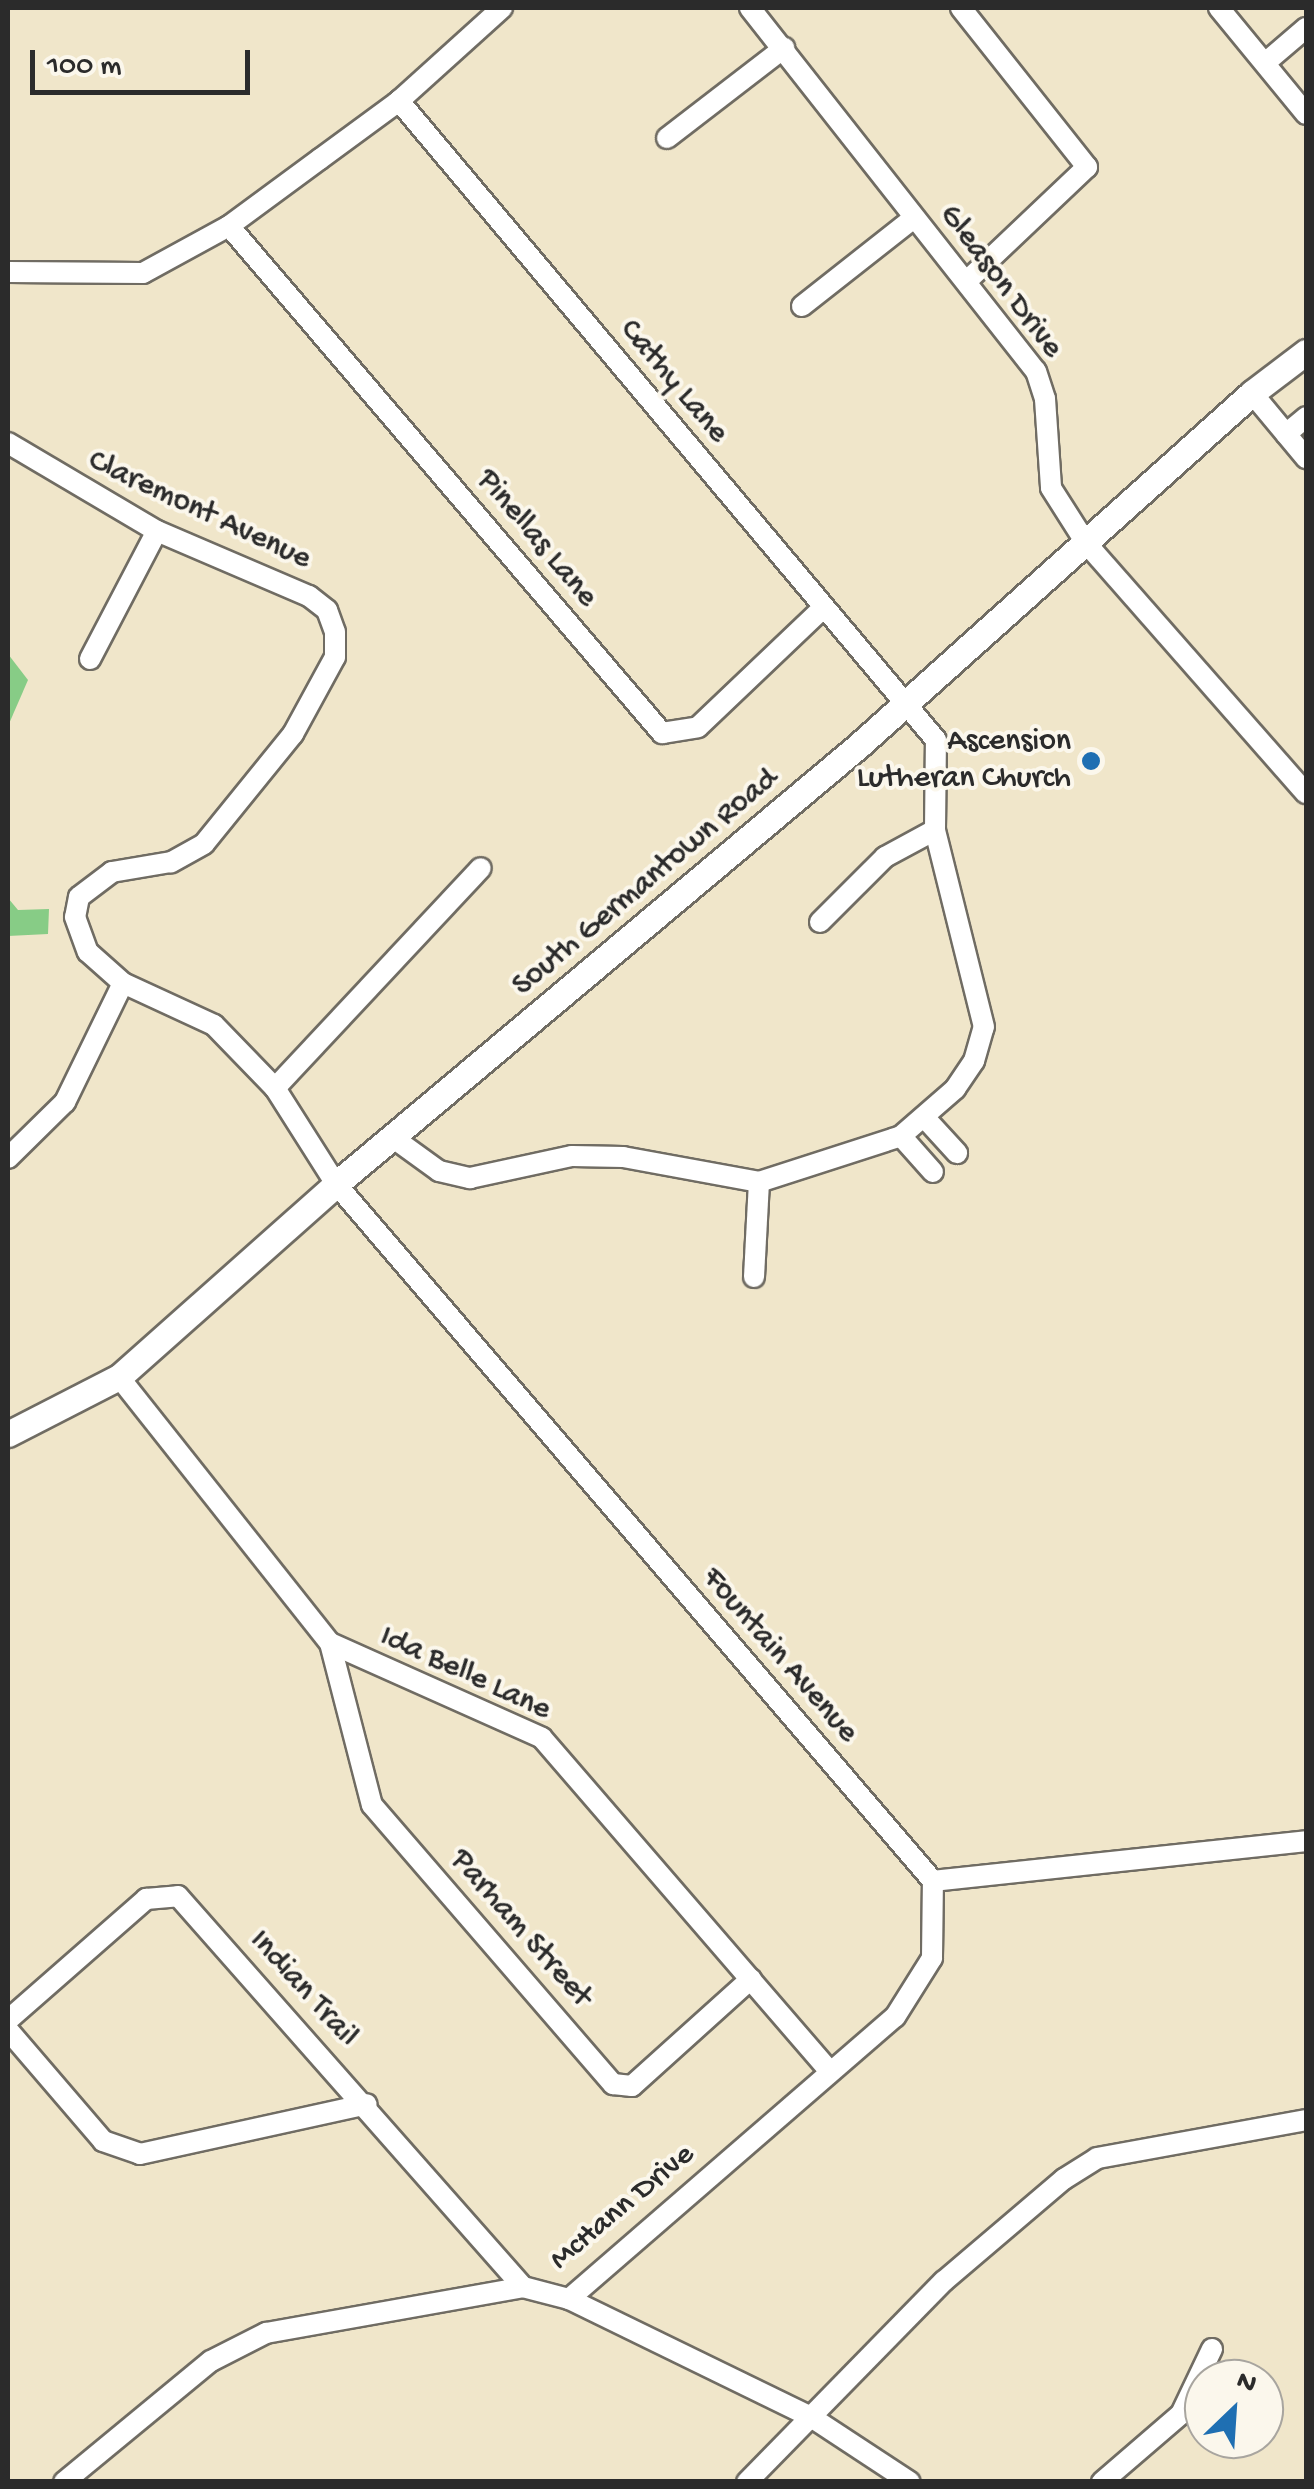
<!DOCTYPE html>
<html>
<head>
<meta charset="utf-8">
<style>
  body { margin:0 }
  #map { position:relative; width:1314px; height:2489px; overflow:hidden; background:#f0e6ca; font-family:"Gochi Hand",sans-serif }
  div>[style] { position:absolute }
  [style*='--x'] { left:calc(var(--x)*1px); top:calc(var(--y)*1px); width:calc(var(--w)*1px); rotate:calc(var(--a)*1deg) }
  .green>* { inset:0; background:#87cc86 }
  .roads { filter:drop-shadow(2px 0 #706c63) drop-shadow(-2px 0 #706c63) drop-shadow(0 2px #706c63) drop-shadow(0 -2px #706c63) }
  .minor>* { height:20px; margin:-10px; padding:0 10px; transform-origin:10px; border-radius:10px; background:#fff }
  .major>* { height:25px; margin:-12.5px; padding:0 12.5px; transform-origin:12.5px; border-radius:12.5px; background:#fff }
  .dots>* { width:28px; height:28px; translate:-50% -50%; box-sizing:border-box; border:5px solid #fbf7ec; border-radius:50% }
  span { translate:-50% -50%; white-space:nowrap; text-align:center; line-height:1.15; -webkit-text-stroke:8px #fbf7ec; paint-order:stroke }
  .street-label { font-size:32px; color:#2b2b2b }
  .poi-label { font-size:32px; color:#2b2b2b }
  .right { translate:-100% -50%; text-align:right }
  .frame { position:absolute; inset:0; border:10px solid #2b2b2b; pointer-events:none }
  .north { position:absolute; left:1184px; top:2359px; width:100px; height:100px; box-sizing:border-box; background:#fbf7ec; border:2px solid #a8a59f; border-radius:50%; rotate:25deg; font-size:28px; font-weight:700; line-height:40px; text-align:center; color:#2b2b2b }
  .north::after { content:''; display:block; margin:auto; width:35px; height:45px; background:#1f6fb2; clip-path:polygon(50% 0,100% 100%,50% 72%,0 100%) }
  .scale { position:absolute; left:30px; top:50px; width:220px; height:45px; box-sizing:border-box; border:5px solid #2b2b2b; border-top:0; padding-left:12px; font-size:30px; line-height:35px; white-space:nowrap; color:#2b2b2b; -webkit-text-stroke:8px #fbf7ec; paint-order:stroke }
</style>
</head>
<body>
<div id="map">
  <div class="green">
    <i style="clip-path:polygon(8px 654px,28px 680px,8px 726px)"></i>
    <i style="clip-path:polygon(8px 898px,18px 910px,49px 909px,48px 934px,8px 936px)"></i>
  </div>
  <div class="roads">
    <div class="minor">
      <i style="--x:750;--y:8;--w:462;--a:51.8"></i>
      <i style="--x:1036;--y:371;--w:29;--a:72"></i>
      <i style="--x:1045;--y:399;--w:89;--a:86.1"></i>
      <i style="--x:1051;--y:488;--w:65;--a:57.5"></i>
      <i style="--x:1086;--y:543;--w:333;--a:48.7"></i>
      <i style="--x:961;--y:8;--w:203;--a:51.6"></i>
      <i style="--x:1087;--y:167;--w:166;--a:136.5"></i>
      <i style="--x:1219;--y:8;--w:137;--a:50.6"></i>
      <i style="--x:1265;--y:63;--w:54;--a:-40.5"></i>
      <i style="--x:667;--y:138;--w:148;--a:-37.6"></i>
      <i style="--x:229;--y:226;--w:667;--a:49.5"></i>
      <i style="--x:662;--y:733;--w:36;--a:-9"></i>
      <i style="--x:698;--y:727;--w:173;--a:-43.6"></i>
      <i style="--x:8;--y:272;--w:135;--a:0.4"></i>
      <i style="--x:143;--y:273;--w:98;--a:-28.7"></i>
      <i style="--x:229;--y:226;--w:113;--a:-36.4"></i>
      <i style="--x:320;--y:159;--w:98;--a:-36.3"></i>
      <i style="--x:399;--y:101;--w:139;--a:-42.1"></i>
      <i style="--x:802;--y:306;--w:142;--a:-38.2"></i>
      <i style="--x:1252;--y:393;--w:85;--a:50.3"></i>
      <i style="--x:1286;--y:434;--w:26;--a:-40"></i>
      <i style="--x:8;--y:443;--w:173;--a:30.6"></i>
      <i style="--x:157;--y:531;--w:165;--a:23.2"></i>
      <i style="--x:309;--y:596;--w:23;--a:38"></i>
      <i style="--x:327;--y:610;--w:23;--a:70"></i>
      <i style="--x:335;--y:632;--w:25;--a:90"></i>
      <i style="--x:335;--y:657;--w:88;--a:118.6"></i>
      <i style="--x:293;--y:734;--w:141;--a:129"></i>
      <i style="--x:204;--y:844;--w:38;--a:151"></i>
      <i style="--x:171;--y:862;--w:60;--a:170.4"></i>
      <i style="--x:112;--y:872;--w:41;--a:142.9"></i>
      <i style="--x:79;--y:897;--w:20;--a:101"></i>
      <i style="--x:75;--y:917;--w:37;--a:70"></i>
      <i style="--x:88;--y:952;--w:47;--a:41.5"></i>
      <i style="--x:123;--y:983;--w:100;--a:24.8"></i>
      <i style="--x:214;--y:1025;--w:88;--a:45.9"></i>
      <i style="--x:275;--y:1088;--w:114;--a:57.6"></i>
      <i style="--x:336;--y:1184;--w:918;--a:49.42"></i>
      <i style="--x:933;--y:1881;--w:375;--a:-6.1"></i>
      <i style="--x:90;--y:659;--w:144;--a:-62.4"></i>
      <i style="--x:820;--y:922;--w:92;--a:-45"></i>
      <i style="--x:885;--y:857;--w:57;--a:-28.4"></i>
      <i style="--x:275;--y:1088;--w:301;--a:-46.9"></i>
      <i style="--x:924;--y:1117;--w:49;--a:47.5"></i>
      <i style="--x:901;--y:1136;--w:48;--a:48.4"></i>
      <i style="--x:392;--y:1137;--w:58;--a:35.9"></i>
      <i style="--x:439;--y:1171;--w:32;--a:13"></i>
      <i style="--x:470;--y:1178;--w:104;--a:-12.2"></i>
      <i style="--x:572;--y:1156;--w:51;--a:1.1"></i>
      <i style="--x:623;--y:1157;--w:138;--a:10.4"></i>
      <i style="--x:759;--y:1182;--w:149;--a:-17.9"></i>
      <i style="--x:901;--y:1136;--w:72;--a:-41"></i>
      <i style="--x:955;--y:1089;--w:34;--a:-56"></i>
      <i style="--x:974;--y:1061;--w:35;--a:-74"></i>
      <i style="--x:984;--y:1027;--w:203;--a:-104"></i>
      <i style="--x:935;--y:830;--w:90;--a:-89.4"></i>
      <i style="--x:936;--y:740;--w:835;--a:-130.04"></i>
      <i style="--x:8;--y:1158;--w:80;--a:-44.5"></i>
      <i style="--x:65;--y:1102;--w:132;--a:-64"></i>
      <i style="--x:754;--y:1277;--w:95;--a:-87"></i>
      <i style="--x:119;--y:1377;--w:340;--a:51.6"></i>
      <i style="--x:330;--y:1643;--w:232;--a:24.1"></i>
      <i style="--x:542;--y:1738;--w:439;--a:49.2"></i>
      <i style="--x:330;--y:1643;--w:167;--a:75.5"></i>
      <i style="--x:372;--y:1805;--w:369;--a:49.2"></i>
      <i style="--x:613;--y:2084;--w:19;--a:6"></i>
      <i style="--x:632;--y:2086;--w:160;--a:-42"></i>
      <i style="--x:8;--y:2020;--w:184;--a:-41.2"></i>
      <i style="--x:146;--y:1899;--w:32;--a:-5"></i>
      <i style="--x:178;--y:1896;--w:521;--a:48.58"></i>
      <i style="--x:8;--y:2030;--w:146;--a:49.4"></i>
      <i style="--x:103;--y:2141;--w:39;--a:19"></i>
      <i style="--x:140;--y:2154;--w:232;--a:-12.4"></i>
      <i style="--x:569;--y:2299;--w:269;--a:26"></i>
      <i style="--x:811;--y:2417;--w:118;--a:33.3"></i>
      <i style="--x:64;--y:2482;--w:190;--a:-39.5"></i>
      <i style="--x:211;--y:2361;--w:62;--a:-27"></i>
      <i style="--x:266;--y:2333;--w:261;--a:-10.1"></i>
      <i style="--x:523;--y:2287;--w:48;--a:14.6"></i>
      <i style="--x:569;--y:2299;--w:431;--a:-40.9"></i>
      <i style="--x:895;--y:2017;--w:70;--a:-57.9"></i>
      <i style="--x:932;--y:1958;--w:77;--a:-89.3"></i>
      <i style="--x:747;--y:2482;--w:281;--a:-45.6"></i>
      <i style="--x:944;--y:2281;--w:157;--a:-40.4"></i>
      <i style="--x:1064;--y:2179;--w:39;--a:-32"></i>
      <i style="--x:1097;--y:2158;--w:212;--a:-10.3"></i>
      <i style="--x:1102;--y:2482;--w:104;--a:-40.7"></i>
      <i style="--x:1181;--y:2414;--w:72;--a:-64.5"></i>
    </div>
    <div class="major">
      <i style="--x:8;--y:1434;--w:125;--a:-27.2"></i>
      <i style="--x:119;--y:1377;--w:290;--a:-41.6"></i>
      <i style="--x:336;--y:1184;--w:680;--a:-39.99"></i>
      <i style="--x:857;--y:747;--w:530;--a:-41.87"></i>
      <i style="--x:1252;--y:393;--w:68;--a:-37.2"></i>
    </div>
  </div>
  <div class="dots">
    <i style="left:1091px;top:761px;background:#1f6fb2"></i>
  </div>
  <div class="street-label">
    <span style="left:1000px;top:282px;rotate:53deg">Gleason Drive</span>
    <span style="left:673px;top:382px;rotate:50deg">Cathy Lane</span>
    <span style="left:199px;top:511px;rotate:25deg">Claremont Avenue</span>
    <span style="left:536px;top:539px;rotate:50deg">Pinellas Lane</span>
    <span style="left:646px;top:883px;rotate:-40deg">South Germantown Road</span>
    <span style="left:779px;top:1656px;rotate:49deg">Fountain Avenue</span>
    <span style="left:465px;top:1674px;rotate:25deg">Ida Belle Lane</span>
    <span style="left:520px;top:1929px;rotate:49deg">Parham Street</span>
    <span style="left:303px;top:1989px;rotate:48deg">Indian Trail</span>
    <span style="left:623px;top:2208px;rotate:-40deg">McHann Drive</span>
  </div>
  <div class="poi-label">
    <span class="right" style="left:1071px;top:761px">Ascension<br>Lutheran Church</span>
  </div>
  <div class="frame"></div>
  <div class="north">N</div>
  <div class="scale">100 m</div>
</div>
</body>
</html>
